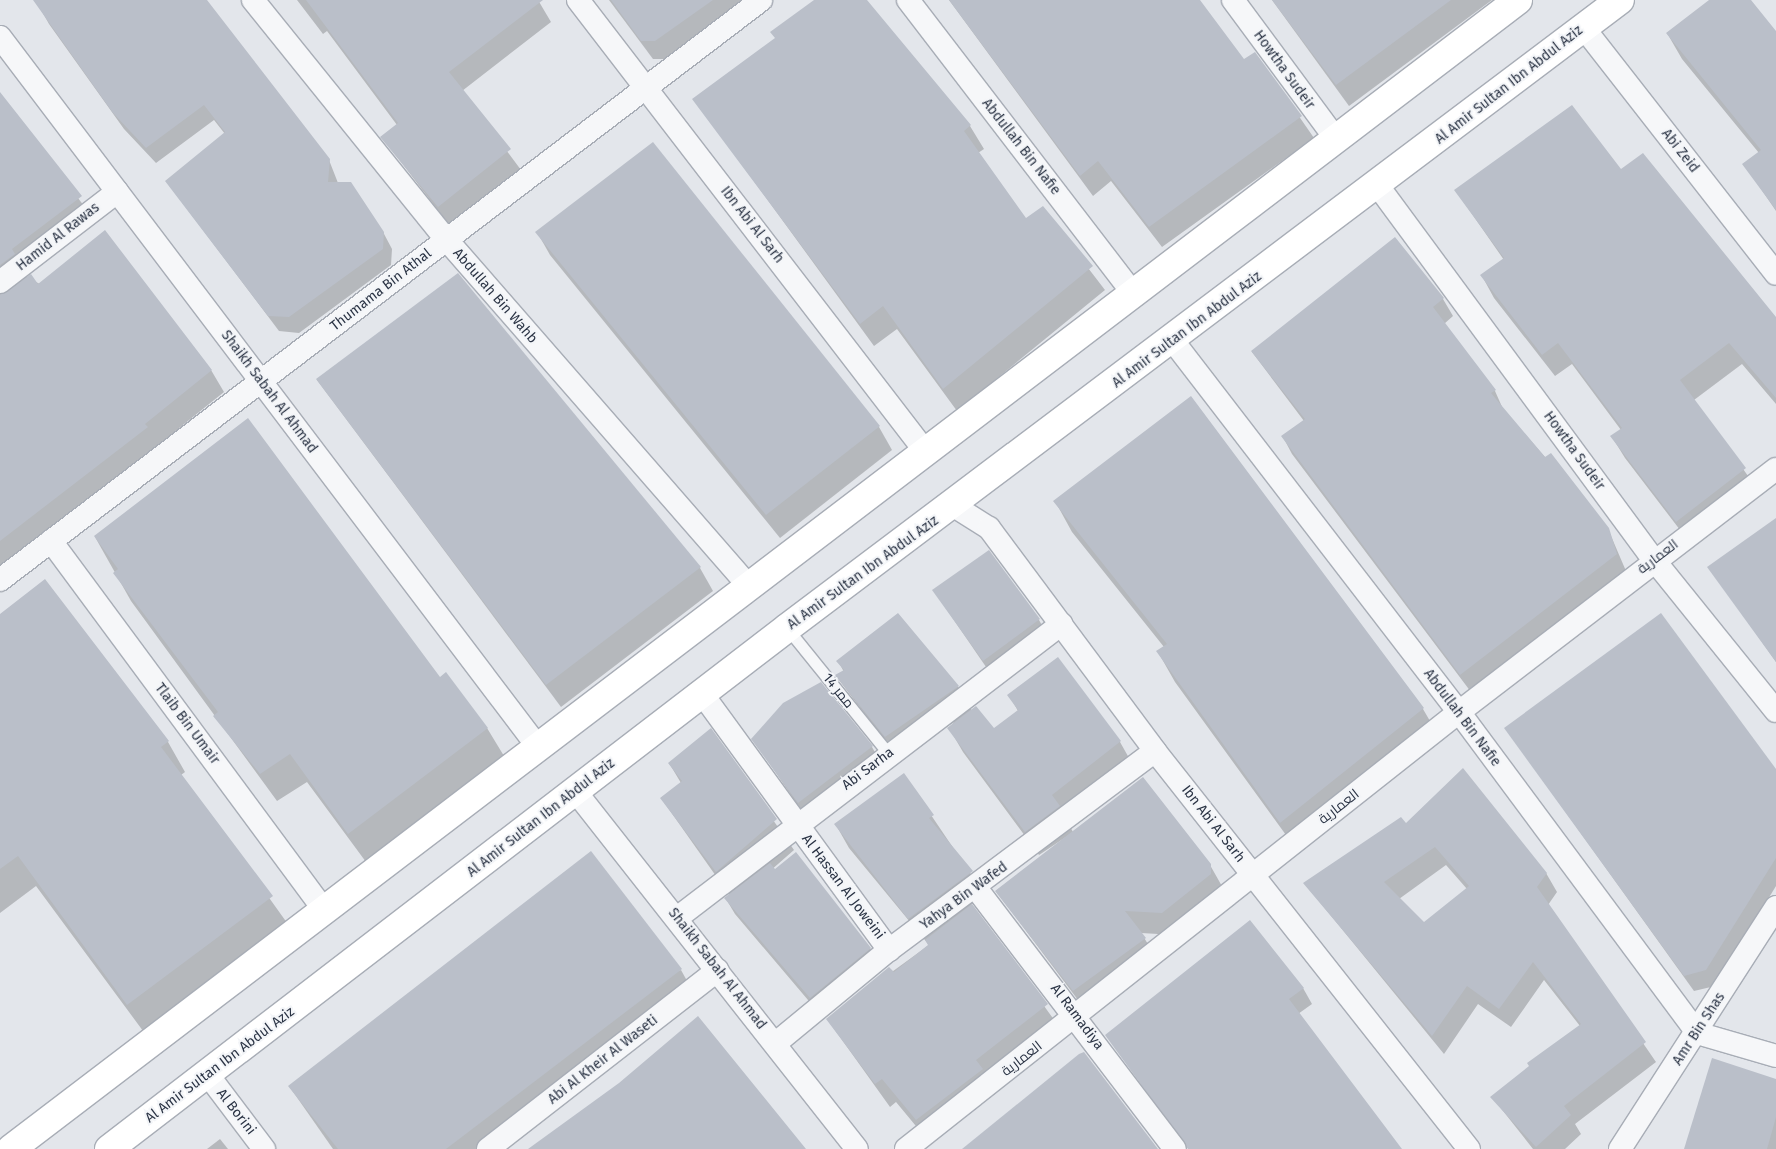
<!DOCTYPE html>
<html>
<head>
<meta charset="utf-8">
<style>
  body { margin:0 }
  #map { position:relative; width:1776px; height:1149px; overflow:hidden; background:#e3e6eb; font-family:"Fira Sans",Cairo,sans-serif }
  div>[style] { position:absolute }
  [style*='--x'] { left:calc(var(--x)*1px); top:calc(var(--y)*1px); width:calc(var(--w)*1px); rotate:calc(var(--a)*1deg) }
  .shadow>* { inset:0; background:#0003 }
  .building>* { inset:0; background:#babfc9 }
  .roads { filter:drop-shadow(1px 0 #a8adb6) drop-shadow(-1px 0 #a8adb6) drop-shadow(0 1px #a8adb6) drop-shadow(0 -1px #a8adb6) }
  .lane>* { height:11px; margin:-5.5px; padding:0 5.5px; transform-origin:5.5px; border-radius:5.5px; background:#f6f7f9 }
  .street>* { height:22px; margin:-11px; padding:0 11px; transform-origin:11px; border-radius:11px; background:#f6f7f9 }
  .secondary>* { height:28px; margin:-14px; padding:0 14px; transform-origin:14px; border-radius:14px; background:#fff }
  span { translate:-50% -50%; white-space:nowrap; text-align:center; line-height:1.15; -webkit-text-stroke:4px #f3f5f8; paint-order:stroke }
  .street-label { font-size:14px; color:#2a3344 }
</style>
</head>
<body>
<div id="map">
  <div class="shadow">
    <i style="clip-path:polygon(50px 0,205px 0,329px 160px,338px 183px,383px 232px,392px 249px,391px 265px,299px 333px,279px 331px,166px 181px,225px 134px,214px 120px,156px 163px,124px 129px,49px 24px,40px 8px)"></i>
    <i style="clip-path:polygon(297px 0,538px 0,551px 22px,462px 91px,521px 170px,450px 226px,382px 137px,397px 125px,327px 31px,323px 34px)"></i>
    <i style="clip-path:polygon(609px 0,743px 0,666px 59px,653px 59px)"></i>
    <i style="clip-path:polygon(816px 0,866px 0,970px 126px,984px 149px,978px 153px,1026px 220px,1042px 208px,1105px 290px,957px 411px,897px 329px,874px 346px,694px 99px,776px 39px)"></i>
    <i style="clip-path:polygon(949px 0,1199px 0,1244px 61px,1255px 53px,1314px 138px,1162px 247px,1111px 181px,1093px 196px)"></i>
    <i style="clip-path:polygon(1272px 0,1492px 0,1349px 106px)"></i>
    <i style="clip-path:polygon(1711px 0,1749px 0,1776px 33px,1776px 211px,1744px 164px,1759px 153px,1682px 59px,1667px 33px)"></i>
    <i style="clip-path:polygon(0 94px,90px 214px,24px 271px,28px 278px,211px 370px,224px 392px,0 572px)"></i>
    <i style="clip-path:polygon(653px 144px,879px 427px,892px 450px,780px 538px,550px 255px,537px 232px)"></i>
    <i style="clip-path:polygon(1621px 171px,1776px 322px,1776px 404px,1742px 364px,1694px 400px,1758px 490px,1690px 543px,1625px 458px,1612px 437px,1621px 430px,1572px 364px,1555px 376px,1494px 298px,1482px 276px,1504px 260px,1456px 191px)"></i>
    <i style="clip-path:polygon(1395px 238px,1443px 299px,1453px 316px,1444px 324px,1495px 391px,1503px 409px,1608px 529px,1626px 571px,1471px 692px,1292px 454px,1283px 437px,1304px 421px,1252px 352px)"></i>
    <i style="clip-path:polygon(458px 274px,700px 568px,713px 591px,561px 707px,317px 380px)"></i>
    <i style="clip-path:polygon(1191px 397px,1423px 709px,1441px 740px,1299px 853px,1175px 682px,1158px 652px,1164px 647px,1072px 532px,1055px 501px)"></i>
    <i style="clip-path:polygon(1776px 519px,1776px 662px,1709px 567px)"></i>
    <i style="clip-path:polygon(95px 537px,440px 679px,487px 728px,504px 756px,366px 862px,307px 782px,277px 801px,131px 601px)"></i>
    <i style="clip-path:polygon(934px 591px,1039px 620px,1052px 643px,997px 683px)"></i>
    <i style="clip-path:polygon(898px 614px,958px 687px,972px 711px,994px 730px,1018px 711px,1009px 695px,1120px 742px,1133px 765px,1065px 818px,1073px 832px,1210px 865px,1223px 888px,1175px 935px,1141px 933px,1158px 960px,1087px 1012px,996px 891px,1069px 835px,1039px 855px,963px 752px,949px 728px,954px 722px,899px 759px,836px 676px,844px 672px,838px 661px)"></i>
    <i style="clip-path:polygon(0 615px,168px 742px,185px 772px,181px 775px,290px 927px,146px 1035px,36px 886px,0 913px)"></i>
    <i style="clip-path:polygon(1506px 729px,1776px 772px,1776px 886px,1715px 986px,1694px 991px)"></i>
    <i style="clip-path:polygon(710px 730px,794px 850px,770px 871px,870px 948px,879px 964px,819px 1013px,735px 914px,726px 899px,730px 896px,661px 798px,681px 783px,669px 763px)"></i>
    <i style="clip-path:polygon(753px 739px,872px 747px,885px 770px,812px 826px)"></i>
    <i style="clip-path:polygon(904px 775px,985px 895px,971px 905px,1060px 1028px,990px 1083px,996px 1093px,930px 1143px,896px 1102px,890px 1107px,827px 1019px,929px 945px,849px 848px,836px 825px)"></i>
    <i style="clip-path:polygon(evenodd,1406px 825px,1546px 873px,1557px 892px,1548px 905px,1656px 1062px,1575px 1124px,1581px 1134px,1565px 1149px,1533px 1149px,1492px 1097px,1580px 1026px,1544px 980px,1511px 1027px,1478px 1004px,1444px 1054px,1305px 884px,1406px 825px,1446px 865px,1467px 889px,1424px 924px,1399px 899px,1446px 865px)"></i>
    <i style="clip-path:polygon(681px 970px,696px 997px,494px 1149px,333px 1149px,289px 1086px)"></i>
    <i style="clip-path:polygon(1303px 988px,1312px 1004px,1298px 1014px,1399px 1149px,1189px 1147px,1107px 1036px)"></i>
    <i style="clip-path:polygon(1776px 1080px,1776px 1149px,1685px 1149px)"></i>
    <i style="clip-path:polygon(220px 1139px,228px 1149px,207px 1149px)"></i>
  </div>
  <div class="building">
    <i style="clip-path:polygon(33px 0,207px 0,330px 159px,328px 182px,351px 182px,384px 232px,383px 249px,289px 317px,268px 316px,165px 181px,225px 132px,204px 105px,146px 148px,113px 113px)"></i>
    <i style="clip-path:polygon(306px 0,543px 0,449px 72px,511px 149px,438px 207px,380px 137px,398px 123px)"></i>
    <i style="clip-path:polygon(611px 0,713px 0,655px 41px,641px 41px)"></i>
    <i style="clip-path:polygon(814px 0,867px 0,971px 125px,964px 131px,1026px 218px,1043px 206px,1093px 266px,943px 389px,883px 306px,860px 324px,692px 99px,775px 38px,770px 32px)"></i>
    <i style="clip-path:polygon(949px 0,1200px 0,1244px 59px,1255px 52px,1302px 116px,1149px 227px,1098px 161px,1080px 176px)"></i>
    <i style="clip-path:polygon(1272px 0,1451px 0,1336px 85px)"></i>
    <i style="clip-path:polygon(1709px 0,1751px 0,1776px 31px,1776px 210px,1742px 164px,1761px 150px,1666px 33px)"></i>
    <i style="clip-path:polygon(0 92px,82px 196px,12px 249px,15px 254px,0 265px)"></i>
    <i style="clip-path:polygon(1572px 105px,1621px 169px,1643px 153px,1776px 317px,1776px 398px,1729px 343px,1680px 380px,1746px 468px,1676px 522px,1610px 436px,1622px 428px,1558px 343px,1542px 355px,1480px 275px,1504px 258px,1454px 190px)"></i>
    <i style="clip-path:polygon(653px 142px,880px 426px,766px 515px,535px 232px)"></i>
    <i style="clip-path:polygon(105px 230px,212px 370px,145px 424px,148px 427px,0 541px,0 295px,31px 274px,38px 284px)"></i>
    <i style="clip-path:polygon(1395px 237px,1444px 298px,1433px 307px,1496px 390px,1491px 393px,1545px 457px,1551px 453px,1609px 528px,1617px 554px,1460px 675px,1281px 436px,1305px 419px,1251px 351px)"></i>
    <i style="clip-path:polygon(458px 273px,701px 567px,546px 685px,316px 379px)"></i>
    <i style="clip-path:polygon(1191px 396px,1424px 708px,1280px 823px,1156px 651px,1167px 644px,1053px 501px)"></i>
    <i style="clip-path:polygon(248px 418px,440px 677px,446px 672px,488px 728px,348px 834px,290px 754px,260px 774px,213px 716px,218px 712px,113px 573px,118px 569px,94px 536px)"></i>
    <i style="clip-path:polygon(1776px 518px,1776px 662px,1707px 567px)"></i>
    <i style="clip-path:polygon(989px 550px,1040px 619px,983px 661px,932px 590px)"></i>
    <i style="clip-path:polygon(45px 579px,169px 741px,161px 747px,273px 896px,127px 1005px,18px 856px,0 869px,0 614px)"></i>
    <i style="clip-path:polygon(898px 613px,959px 686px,885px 737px,835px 675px,844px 670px,836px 661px)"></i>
    <i style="clip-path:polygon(1661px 613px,1776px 769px,1776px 858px,1706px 970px,1684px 976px,1504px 728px)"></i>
    <i style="clip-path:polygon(1058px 657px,1121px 741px,1052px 795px,1060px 806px,1025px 832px,947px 728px,976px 706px,994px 728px,1018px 710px,1007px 695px)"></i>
    <i style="clip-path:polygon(821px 682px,873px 746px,798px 803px,751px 739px,783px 703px)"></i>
    <i style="clip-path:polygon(711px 728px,777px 819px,716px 872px,660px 798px,682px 781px,668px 763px)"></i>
    <i style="clip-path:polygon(evenodd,1463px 768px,1547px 873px,1537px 887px,1646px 1042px,1564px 1106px,1571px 1115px,1536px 1147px,1490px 1097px,1529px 1066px,1527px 1063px,1581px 1024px,1533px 962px,1499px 1009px,1467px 986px,1432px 1036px,1303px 883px,1401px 817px,1406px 823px,1463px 768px,1435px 847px,1469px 886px,1424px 922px,1384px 882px,1435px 847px)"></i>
    <i style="clip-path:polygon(904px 773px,934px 815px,929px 818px,973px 871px,908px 919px,834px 824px)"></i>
    <i style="clip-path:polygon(1143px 777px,1211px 864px,1211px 874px,1162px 913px,1125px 911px,1146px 938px,1073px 991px,995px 891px)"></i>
    <i style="clip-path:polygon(591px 851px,682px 969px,446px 1149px,338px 1149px,288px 1086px)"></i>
    <i style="clip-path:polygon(796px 852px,871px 948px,810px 998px,724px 898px,770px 863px,775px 869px)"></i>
    <i style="clip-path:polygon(972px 904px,1048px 1004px,976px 1060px,983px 1069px,916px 1120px,882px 1079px,875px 1084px,826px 1019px,889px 967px,894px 972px,928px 945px,925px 940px)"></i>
    <i style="clip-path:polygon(1250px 920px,1304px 988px,1289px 999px,1402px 1149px,1188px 1149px,1105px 1035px)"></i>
    <i style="clip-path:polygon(698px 1016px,806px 1149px,528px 1149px,619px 1083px)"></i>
    <i style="clip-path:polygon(1084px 1052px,1158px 1149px,962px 1149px,1079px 1054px)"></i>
    <i style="clip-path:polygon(1712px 1058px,1776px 1079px,1776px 1117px,1767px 1149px,1684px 1149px)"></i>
  </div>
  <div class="roads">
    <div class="lane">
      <i style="--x:787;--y:628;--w:161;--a:51.1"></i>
    </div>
    <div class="street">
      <i style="--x:253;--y:0;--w:307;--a:51.1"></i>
      <i style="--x:446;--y:239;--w:458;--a:48.9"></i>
      <i style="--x:578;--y:0;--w:569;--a:52.43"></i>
      <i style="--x:908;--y:0;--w:371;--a:52.5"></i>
      <i style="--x:1233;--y:0;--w:173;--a:53.5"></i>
      <i style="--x:1583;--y:27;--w:313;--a:52"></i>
      <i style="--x:0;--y:37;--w:891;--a:52.85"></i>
      <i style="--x:1378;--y:186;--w:465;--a:53.6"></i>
      <i style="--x:1654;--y:560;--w:194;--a:51.1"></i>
      <i style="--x:0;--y:282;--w:148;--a:-37.6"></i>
      <i style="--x:1173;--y:341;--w:468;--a:52.4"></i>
      <i style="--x:1459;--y:712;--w:400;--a:53.4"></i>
      <i style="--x:1697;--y:1033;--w:82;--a:16.2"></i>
      <i style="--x:954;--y:506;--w:41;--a:32.2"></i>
      <i style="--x:989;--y:528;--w:278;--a:53.3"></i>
      <i style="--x:1155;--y:751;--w:507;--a:51.73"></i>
      <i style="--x:51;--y:541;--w:457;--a:53.5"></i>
      <i style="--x:0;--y:580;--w:957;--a:-37.31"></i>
      <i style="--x:703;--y:695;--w:316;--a:53.9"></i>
      <i style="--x:576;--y:792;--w:454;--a:51.8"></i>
      <i style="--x:976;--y:888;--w:328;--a:52.7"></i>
      <i style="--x:677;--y:918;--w:484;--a:-37.4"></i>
      <i style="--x:776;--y:1043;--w:146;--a:-39.5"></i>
      <i style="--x:889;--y:950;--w:332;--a:-36.8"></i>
      <i style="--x:208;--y:1075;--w:93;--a:52.9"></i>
      <i style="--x:488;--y:1149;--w:291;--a:-37.9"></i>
      <i style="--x:906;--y:1149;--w:705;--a:-38.32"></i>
      <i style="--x:1459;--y:712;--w:399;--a:-37.5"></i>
      <i style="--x:1620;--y:1149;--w:288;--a:-57.2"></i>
    </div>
    <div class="secondary">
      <i style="--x:11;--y:1149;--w:1895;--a:-37.32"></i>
      <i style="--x:109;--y:1149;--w:855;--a:-37.54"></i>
      <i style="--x:787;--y:628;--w:1043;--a:-37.01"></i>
    </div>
  </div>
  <div class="street-label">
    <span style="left:1284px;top:70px;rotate:54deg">Howtha Sudeir</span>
    <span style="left:1509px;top:85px;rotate:-38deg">Al Amir Sultan Ibn Abdul Aziz</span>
    <span style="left:1021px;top:147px;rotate:52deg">Abdullah Bin Nafie</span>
    <span style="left:1680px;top:151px;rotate:52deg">Abi Zeid</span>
    <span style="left:752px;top:225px;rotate:52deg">Ibn Abi Al Sarh</span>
    <span style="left:58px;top:237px;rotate:-38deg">Hamid Al Rawas</span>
    <span style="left:381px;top:290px;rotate:-38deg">Thumama Bin Athal</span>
    <span style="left:495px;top:296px;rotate:49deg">Abdullah Bin Wahb</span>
    <span style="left:1187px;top:330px;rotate:-37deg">Al Amir Sultan Ibn Abdul Aziz</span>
    <span style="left:269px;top:392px;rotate:53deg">Shaikh Sabah Al Ahmad</span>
    <span style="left:1574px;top:451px;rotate:54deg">Howtha Sudeir</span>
    <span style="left:1658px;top:557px;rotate:-37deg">العمارية</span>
    <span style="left:863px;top:573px;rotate:-36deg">Al Amir Sultan Ibn Abdul Aziz</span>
    <span style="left:838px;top:691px;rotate:51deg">ممر 14</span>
    <span style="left:1462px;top:718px;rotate:53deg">Abdullah Bin Nafie</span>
    <span style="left:187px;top:724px;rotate:53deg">Tlaib Bin Umair</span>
    <span style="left:868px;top:769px;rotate:-37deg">Abi Sarha</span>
    <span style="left:1339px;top:807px;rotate:-38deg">العمارية</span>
    <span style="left:541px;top:818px;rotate:-38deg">Al Amir Sultan Ibn Abdul Aziz</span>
    <span style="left:1213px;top:824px;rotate:52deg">Ibn Abi Al Sarh</span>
    <span style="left:843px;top:887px;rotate:53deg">Al Hassan Al Joweini</span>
    <span style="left:964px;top:896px;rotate:-36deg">Yahya Bin Wafed</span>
    <span style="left:717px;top:969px;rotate:52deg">Shaikh Sabah Al Ahmad</span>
    <span style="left:1077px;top:1017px;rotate:53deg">Al Ramadiya</span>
    <span style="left:1699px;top:1029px;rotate:-57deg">Amr Bin Shas</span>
    <span style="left:1022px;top:1059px;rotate:-38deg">العمارية</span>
    <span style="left:603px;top:1060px;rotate:-38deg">Abi Al Kheir Al Waseti</span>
    <span style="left:220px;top:1065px;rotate:-37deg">Al Amir Sultan Ibn Abdul Aziz</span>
    <span style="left:236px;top:1112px;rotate:52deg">Al Borini</span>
  </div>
</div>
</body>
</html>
